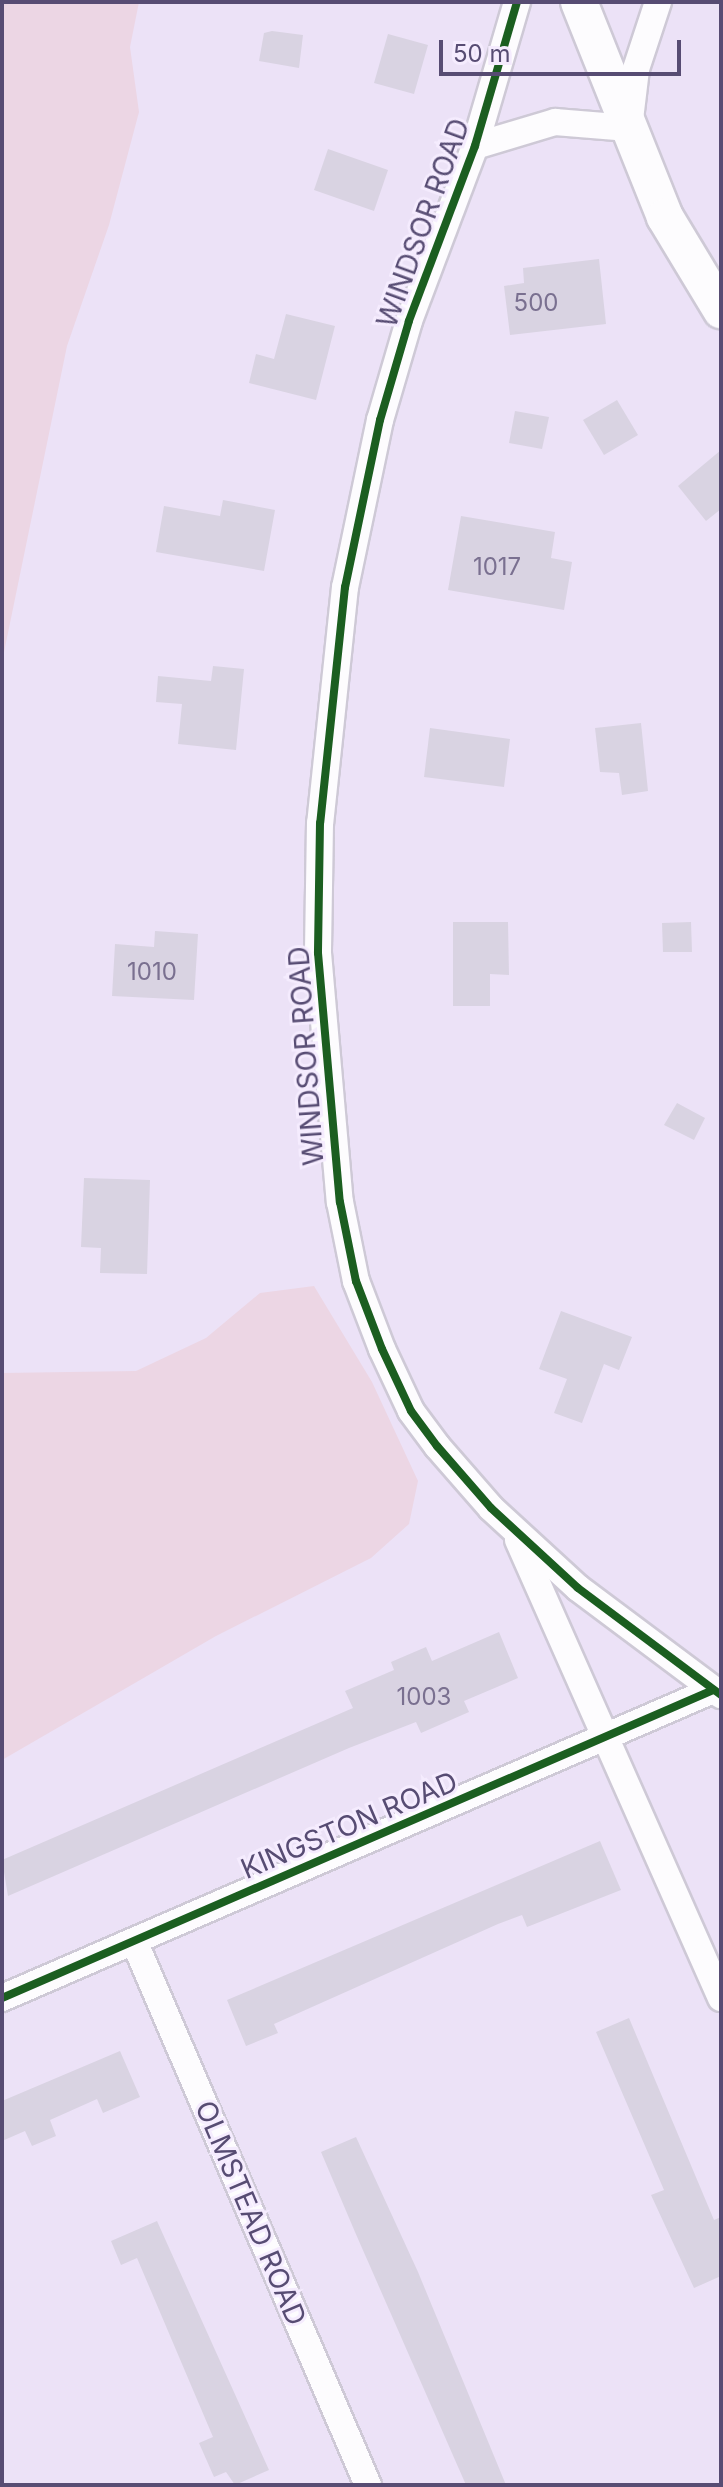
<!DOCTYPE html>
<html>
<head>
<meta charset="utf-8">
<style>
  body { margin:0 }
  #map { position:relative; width:723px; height:2487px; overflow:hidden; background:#f1ebf6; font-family:Inter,sans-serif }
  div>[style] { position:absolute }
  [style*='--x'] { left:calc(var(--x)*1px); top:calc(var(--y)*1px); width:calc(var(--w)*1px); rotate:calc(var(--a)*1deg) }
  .residential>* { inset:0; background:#ece2f7 }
  .green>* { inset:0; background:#ecd6e4 }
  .building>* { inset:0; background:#d9d3e2 }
  .roads { filter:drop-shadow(2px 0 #cec9d6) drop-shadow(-2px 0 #cec9d6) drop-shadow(0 2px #cec9d6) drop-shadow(0 -2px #cec9d6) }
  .street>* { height:26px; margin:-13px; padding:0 13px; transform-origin:13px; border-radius:13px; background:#fdfcfe }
  .secondary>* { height:36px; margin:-18px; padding:0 18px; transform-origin:18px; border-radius:18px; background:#fdfcfe }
  .cycleway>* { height:8px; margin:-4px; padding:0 4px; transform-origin:4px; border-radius:4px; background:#1b5e20 }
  span { translate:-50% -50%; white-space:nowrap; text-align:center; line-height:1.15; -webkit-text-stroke:6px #f5ecfe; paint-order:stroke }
  .number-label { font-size:24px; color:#7a7090 }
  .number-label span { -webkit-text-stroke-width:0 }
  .street-label { font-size:28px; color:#574c73 }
  .frame { position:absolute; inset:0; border:4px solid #574c73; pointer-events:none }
  .scale { position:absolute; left:439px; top:40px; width:242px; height:36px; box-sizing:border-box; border:4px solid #574c73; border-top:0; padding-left:10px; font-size:24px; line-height:28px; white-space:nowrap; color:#574c73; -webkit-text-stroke:6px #f5ecfe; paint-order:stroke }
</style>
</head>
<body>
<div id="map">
  <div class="residential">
    <i style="clip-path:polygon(127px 2px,721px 2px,721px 2485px,2px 2485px,2px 167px)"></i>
  </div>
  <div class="green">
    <i style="clip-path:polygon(2px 2px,139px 2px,130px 47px,139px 112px,109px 225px,67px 346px,2px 662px)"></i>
    <i style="clip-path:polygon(314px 1286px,372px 1382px,418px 1481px,409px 1524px,371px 1558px,216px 1636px,2px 1760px,2px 1373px,136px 1371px,206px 1338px,260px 1293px)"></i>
  </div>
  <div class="building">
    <i style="clip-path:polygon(272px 31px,303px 35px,299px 68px,259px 61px,264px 33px)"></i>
    <i style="clip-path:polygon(388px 34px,428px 45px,414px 94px,374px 83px)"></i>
    <i style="clip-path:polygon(328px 149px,388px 170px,374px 211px,314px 190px)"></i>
    <i style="clip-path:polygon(599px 259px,606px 324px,510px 335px,504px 286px,524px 283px,523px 268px)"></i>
    <i style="clip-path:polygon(286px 314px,335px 326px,316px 400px,249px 383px,256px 354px,274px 359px)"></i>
    <i style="clip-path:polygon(617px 400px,638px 435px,604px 455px,583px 420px)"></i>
    <i style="clip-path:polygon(515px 411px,549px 417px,542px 449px,509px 443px)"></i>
    <i style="clip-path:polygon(721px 450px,721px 509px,706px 521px,678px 486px)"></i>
    <i style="clip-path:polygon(223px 500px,275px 510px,264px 571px,156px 552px,164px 506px,220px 516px)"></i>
    <i style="clip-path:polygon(461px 516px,555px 532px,551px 558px,572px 562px,564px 610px,448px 590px)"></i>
    <i style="clip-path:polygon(213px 666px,244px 669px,236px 750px,178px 744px,182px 704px,156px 702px,158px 676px,211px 681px)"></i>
    <i style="clip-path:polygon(641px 723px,648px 791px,622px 795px,619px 773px,600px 772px,595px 728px)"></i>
    <i style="clip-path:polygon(430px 728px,510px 739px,504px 787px,424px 777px)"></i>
    <i style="clip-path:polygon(453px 922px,508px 922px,509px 975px,490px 974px,490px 1006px,453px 1006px)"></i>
    <i style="clip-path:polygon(691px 922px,692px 952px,663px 952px,662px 923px)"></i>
    <i style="clip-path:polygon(155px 931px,198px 934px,194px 1000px,112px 996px,115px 944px,154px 947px)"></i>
    <i style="clip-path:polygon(677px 1103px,705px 1118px,694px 1140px,664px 1125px)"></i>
    <i style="clip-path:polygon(84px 1178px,150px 1180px,147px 1274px,100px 1273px,101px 1248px,81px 1247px)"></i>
    <i style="clip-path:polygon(561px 1311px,632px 1337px,619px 1370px,604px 1364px,582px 1423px,554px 1413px,567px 1379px,539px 1369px)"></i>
    <i style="clip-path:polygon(499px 1632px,518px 1678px,464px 1701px,469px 1712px,421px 1733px,416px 1722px,349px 1748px,8px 1896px,2px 1860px,353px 1708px,345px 1691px,394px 1670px,391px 1662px,426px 1647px,432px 1661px)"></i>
    <i style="clip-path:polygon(600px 1841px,621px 1890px,527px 1927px,522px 1915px,498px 1924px,274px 2024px,278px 2033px,246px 2046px,227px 2000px)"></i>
    <i style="clip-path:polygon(629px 2018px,714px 2220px,721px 2217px,721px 2276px,694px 2288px,651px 2195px,664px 2190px,596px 2032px)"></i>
    <i style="clip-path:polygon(120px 2051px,140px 2097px,103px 2113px,97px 2099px,50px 2120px,56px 2136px,32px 2146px,25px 2131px,2px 2141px,2px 2101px)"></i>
    <i style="clip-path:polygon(356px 2137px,418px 2272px,506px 2485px,466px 2485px,355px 2232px,321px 2152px)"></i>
    <i style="clip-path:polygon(157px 2221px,269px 2470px,235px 2485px,226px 2472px,214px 2477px,199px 2443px,213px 2437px,137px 2258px,121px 2265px,111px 2241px)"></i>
  </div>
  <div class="roads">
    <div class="street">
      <i style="--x:517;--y:2;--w:150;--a:106.3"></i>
      <i style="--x:475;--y:146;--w:187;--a:110.7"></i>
      <i style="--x:409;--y:321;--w:103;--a:106.3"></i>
      <i style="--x:380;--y:420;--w:171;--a:101.8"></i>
      <i style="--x:345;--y:587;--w:237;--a:96"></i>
      <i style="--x:320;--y:823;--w:130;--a:90.9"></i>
      <i style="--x:318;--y:953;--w:250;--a:85"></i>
      <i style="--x:340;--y:1202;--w:81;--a:78.6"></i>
      <i style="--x:356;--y:1281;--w:73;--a:69.1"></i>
      <i style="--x:382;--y:1349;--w:68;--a:64.9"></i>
      <i style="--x:411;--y:1411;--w:44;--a:53.4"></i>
      <i style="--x:437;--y:1446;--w:82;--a:48.9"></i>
      <i style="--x:491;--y:1508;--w:118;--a:42.6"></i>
      <i style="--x:578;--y:1588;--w:179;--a:36.8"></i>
      <i style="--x:475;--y:146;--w:84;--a:-16.7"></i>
      <i style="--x:555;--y:122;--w:74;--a:4.6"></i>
      <i style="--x:629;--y:128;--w:59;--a:-83.2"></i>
      <i style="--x:636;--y:69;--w:71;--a:-71.8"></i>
      <i style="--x:518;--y:1540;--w:501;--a:66.1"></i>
      <i style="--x:134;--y:1941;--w:592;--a:66.73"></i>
      <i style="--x:2;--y:1998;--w:775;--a:-23.42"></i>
    </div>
    <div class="secondary">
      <i style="--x:579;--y:2;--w:232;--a:68.2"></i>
      <i style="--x:665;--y:217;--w:109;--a:58.9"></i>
    </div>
  </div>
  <div class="cycleway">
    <i style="--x:517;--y:2;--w:150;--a:106.3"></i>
    <i style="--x:475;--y:146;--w:187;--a:110.7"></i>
    <i style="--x:409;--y:321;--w:103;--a:106.3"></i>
    <i style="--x:380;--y:420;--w:171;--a:101.8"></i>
    <i style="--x:345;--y:587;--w:237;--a:96"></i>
    <i style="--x:320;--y:823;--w:130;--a:90.9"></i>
    <i style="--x:318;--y:953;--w:250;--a:85"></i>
    <i style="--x:340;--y:1202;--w:81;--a:78.6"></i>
    <i style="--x:356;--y:1281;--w:73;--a:69.1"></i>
    <i style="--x:382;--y:1349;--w:68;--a:64.9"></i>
    <i style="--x:411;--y:1411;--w:44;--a:53.4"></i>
    <i style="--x:437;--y:1446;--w:82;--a:48.9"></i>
    <i style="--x:491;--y:1508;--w:118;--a:42.6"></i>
    <i style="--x:578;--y:1588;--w:179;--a:36.8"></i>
    <i style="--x:2;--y:1998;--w:775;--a:-23.42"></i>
  </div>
  <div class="number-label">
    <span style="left:536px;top:303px">500</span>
    <span style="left:497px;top:567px">1017</span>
    <span style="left:152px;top:972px">1010</span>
    <span style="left:424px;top:1697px">1003</span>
  </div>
  <div class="street-label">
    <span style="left:423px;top:223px;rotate:-70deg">WINDSOR ROAD</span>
    <span style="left:306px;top:1056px;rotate:-94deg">WINDSOR ROAD</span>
    <span style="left:349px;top:1825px;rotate:-23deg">KINGSTON ROAD</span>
    <span style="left:251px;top:2213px;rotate:67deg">OLMSTEAD ROAD</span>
  </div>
  <div class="frame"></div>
  <div class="scale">50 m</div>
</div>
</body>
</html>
